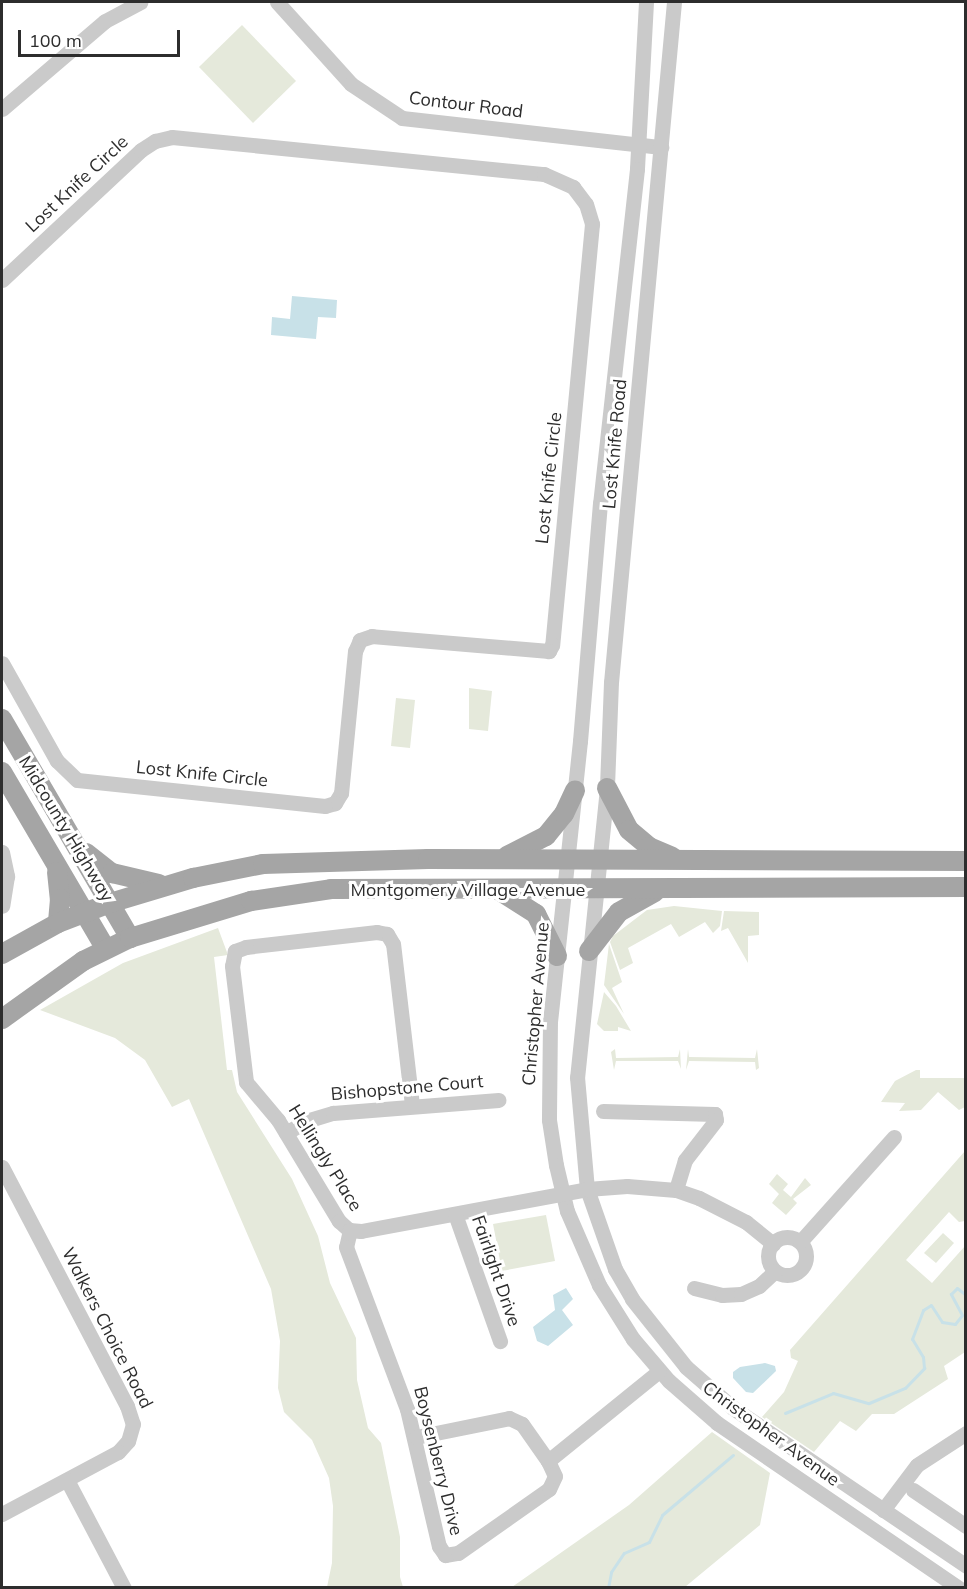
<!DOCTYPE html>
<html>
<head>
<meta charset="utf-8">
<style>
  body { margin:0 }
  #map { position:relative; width:967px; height:1589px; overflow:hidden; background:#fff; font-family:Mulish,sans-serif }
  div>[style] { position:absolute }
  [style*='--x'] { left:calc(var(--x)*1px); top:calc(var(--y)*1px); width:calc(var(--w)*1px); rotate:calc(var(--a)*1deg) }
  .green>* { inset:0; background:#e5e9db }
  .water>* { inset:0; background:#c8e1e8 }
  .stream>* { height:3px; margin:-1.5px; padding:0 1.5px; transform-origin:1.5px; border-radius:1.5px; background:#c8e1e8 }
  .minor>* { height:15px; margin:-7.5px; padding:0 7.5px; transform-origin:7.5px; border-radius:7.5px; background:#cacaca }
  .minor>.ring { margin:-7.5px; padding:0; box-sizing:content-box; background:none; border:15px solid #cacaca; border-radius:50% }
  .major>* { height:20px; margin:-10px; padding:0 10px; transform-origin:10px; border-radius:10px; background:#a5a5a5 }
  span { translate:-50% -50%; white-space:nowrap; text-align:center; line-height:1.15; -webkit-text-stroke:6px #fff; paint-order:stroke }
  .street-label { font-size:18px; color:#2d2d2d }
  .frame { position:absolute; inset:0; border:3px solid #2d2d2d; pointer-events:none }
  .scale { position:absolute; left:18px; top:30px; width:162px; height:27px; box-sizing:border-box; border:3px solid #2d2d2d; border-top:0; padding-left:8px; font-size:18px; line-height:21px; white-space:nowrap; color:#2d2d2d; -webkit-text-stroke:4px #fff; paint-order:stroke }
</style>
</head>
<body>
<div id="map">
  <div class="green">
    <i style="clip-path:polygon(242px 25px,296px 81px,253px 123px,199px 67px)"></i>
    <i style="clip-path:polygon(469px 688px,492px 691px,488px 731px,469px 729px)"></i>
    <i style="clip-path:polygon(396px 698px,415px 700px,410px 748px,391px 746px)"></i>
    <i style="clip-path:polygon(674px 906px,722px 911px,720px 926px,713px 933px,705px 922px,679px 937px,671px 924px,628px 948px,633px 963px,620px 970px,610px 942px,613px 936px,647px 910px)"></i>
    <i style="clip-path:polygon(724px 911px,759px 912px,759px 935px,748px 936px,748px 963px,728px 928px,721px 931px)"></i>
    <i style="clip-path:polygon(218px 928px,228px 955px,214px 957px,227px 1070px,232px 1070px,237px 1092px,292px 1179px,318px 1236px,330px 1283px,356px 1338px,357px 1380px,368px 1428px,381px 1443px,400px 1537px,400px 1577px,403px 1587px,327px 1587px,332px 1563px,333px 1506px,329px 1478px,312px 1440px,284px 1412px,278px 1388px,280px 1341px,271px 1289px,189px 1099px,172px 1107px,145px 1060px,115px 1038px,40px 1010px,123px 963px)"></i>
    <i style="clip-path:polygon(609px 944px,622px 982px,612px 988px,624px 1014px,604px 985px)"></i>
    <i style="clip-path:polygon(604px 992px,616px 1006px,631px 1031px,618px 1027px,618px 1031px,604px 1031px,597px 1024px)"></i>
    <i style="clip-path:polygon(615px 1049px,616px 1058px,678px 1057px,680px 1049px,681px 1069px,678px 1061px,616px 1061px,614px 1070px,611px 1052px)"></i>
    <i style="clip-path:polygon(688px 1049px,689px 1057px,755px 1058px,757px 1049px,759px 1068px,756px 1070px,755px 1062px,689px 1061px,686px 1070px)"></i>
    <i style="clip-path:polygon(916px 1070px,920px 1070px,920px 1078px,965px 1078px,965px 1107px,959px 1110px,938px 1092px,921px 1110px,899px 1111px,905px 1103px,881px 1102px,895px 1081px)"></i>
    <i style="clip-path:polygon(965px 1151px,965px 1221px,959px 1222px,949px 1212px,906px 1260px,932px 1283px,965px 1246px,965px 1352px,944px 1366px,948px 1379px,894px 1414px,872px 1414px,856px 1431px,840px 1421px,814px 1452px,762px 1417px,784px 1392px,798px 1361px,791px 1358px,790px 1350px)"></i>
    <i style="clip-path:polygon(777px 1174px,788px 1184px,783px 1190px,791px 1197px,805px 1178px,811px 1185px,793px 1199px,797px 1203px,786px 1215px,772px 1203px,779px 1194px,769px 1184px)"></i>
    <i style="clip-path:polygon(546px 1215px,555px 1261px,502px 1271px,493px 1224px)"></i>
    <i style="clip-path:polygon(943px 1233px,954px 1243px,936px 1263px,924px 1253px)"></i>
    <i style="clip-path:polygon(712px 1432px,770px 1473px,760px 1525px,685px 1587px,512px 1587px,629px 1505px)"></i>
  </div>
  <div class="water">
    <i style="clip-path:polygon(292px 296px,337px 300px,336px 318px,318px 317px,316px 339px,271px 335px,272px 317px,290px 319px)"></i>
    <i style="clip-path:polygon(566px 1288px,573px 1299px,562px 1310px,573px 1325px,548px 1346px,537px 1341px,533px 1327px,555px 1310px,553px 1295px)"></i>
    <i style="clip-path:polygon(765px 1363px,775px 1366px,776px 1371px,753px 1393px,746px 1392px,733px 1378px,733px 1372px,740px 1367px)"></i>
  </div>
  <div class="stream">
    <i style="--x:785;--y:1413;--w:52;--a:-22.6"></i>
    <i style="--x:833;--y:1393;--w:37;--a:16"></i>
    <i style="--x:869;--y:1403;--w:39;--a:-23"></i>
    <i style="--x:905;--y:1388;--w:28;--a:-46"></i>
    <i style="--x:924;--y:1368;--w:11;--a:-95"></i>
    <i style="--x:923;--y:1357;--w:21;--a:-121"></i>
    <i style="--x:912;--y:1339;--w:31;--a:-69"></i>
    <i style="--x:923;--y:1310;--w:9;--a:-32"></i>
    <i style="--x:931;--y:1305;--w:20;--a:57"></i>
    <i style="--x:942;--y:1322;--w:13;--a:9"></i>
    <i style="--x:955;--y:1324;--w:11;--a:-52"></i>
    <i style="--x:962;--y:1315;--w:24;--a:-118"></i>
    <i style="--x:951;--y:1294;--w:8;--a:-45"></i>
    <i style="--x:957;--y:1288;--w:11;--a:38"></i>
    <i style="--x:608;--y:1588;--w:16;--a:-79"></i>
    <i style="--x:611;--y:1572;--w:23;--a:-56"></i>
    <i style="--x:624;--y:1553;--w:27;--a:-24"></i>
    <i style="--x:649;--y:1542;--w:30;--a:-64"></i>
    <i style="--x:662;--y:1515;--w:93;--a:-40.2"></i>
  </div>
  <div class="minor">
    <i style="--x:277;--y:2;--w:110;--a:47.9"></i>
    <i style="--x:351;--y:84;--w:61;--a:33.7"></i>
    <i style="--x:402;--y:118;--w:261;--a:6.4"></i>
    <i style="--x:646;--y:2;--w:167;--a:93.1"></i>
    <i style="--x:637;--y:169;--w:336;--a:96.3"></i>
    <i style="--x:600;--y:503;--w:239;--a:94.8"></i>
    <i style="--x:580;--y:741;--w:281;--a:96.1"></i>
    <i style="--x:550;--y:1020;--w:100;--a:90.6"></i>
    <i style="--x:549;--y:1120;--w:46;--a:81.2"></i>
    <i style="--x:556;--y:1165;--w:47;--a:76.6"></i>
    <i style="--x:567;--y:1211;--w:81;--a:66.6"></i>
    <i style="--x:599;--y:1285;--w:64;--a:57.8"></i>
    <i style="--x:633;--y:1339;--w:55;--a:49.4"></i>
    <i style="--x:669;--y:1381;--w:64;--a:41.2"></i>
    <i style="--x:717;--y:1423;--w:293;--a:34.3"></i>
    <i style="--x:674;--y:2;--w:683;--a:95.29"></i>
    <i style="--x:611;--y:682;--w:106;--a:92.2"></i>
    <i style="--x:607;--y:788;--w:291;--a:95.9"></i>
    <i style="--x:577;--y:1077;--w:112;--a:84.9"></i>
    <i style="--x:587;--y:1189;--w:85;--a:70.7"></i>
    <i style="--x:615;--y:1269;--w:34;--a:60"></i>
    <i style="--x:632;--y:1299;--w:87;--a:51.5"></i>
    <i style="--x:686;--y:1367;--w:62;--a:41.1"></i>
    <i style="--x:733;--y:1408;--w:282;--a:34.1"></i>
    <i style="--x:2;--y:109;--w:135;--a:-40.5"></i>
    <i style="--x:105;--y:21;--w:40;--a:-28"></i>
    <i style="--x:2;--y:280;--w:190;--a:-43.1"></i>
    <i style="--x:141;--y:150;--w:17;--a:-33"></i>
    <i style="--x:155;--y:141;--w:17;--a:-13"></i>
    <i style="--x:172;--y:137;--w:374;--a:5.7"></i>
    <i style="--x:544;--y:174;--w:32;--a:24"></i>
    <i style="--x:573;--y:187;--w:21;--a:53"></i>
    <i style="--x:586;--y:204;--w:21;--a:73"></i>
    <i style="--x:592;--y:224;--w:423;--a:95.4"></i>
    <i style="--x:552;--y:645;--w:7;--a:117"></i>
    <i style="--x:549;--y:651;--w:178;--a:-175.2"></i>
    <i style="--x:372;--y:636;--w:13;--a:162"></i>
    <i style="--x:360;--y:640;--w:12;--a:114"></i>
    <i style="--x:355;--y:651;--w:143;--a:95.6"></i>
    <i style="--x:341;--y:793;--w:12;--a:121"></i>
    <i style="--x:335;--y:803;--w:10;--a:163"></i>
    <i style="--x:325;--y:806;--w:249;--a:-174"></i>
    <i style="--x:77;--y:780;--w:28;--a:-136"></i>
    <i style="--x:57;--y:761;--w:112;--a:-119.3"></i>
    <i style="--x:2;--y:852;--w:25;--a:78"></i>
    <i style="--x:7;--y:876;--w:30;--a:99"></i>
    <i style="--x:412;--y:1105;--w:162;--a:-96.7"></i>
    <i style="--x:393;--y:944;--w:12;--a:-121"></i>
    <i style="--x:387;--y:934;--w:10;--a:-169"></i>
    <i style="--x:377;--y:932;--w:132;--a:173.5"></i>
    <i style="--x:246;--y:947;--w:12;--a:160"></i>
    <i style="--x:235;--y:951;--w:15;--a:101"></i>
    <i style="--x:232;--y:966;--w:117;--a:83.1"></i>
    <i style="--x:246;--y:1082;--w:50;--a:49.9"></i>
    <i style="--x:278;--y:1120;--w:118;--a:58.9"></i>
    <i style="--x:339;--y:1221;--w:13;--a:42"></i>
    <i style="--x:349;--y:1230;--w:12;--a:5"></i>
    <i style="--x:361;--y:1231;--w:230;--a:-10.5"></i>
    <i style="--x:587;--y:1189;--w:40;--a:-4.3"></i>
    <i style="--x:627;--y:1186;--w:49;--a:4.7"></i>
    <i style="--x:676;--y:1190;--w:24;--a:19"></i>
    <i style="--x:699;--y:1198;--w:53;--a:27.1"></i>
    <i style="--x:746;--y:1222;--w:35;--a:39"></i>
    <i style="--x:603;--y:1111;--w:112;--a:1.5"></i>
    <i style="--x:715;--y:1114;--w:6;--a:81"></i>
    <i style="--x:716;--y:1120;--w:51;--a:127.8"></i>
    <i style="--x:685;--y:1160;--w:31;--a:107"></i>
    <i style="--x:286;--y:1133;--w:23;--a:-31"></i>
    <i style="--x:306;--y:1121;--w:28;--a:-17"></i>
    <i style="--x:333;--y:1113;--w:166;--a:-4.5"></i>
    <i style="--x:2;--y:1167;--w:270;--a:62.4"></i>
    <i style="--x:127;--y:1406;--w:19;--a:72"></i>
    <i style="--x:133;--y:1424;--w:18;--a:106"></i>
    <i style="--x:128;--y:1441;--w:15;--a:132"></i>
    <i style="--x:118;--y:1452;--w:132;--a:151.9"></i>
    <i style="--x:455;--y:1214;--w:135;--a:70.5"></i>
    <i style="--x:350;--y:1230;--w:17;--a:103"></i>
    <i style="--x:346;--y:1247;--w:173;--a:69.4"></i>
    <i style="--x:407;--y:1409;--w:141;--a:76.9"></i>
    <i style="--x:439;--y:1546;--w:11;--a:56"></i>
    <i style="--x:445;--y:1555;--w:13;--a:-9"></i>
    <i style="--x:458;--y:1553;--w:111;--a:-35.1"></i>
    <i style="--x:549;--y:1489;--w:14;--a:-65"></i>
    <i style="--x:555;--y:1476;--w:17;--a:-115"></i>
    <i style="--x:548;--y:1461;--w:143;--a:-39"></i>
    <i class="ring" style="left:768px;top:1237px;width:23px;height:23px"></i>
    <i style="--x:800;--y:1242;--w:141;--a:-48.2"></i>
    <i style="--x:694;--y:1288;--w:29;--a:14"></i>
    <i style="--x:722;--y:1295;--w:19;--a:-3"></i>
    <i style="--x:741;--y:1294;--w:20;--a:-24"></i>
    <i style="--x:759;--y:1286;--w:22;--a:-43"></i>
    <i style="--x:416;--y:1437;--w:95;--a:-11.5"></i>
    <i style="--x:509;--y:1418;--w:14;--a:25"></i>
    <i style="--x:522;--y:1424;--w:45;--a:54.9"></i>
    <i style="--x:67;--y:1480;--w:122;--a:62.2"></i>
    <i style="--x:913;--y:1490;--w:64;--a:34.2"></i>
    <i style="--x:883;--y:1510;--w:56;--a:-52.9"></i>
    <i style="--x:917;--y:1465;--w:59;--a:-33.1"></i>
  </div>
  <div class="major">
    <i style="--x:2;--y:719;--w:254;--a:59.7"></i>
    <i style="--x:2;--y:772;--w:205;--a:59.6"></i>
    <i style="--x:607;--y:788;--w:47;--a:62.4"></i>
    <i style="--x:629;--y:830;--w:26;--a:40"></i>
    <i style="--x:649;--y:847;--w:25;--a:23"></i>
    <i style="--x:86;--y:853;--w:33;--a:38"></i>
    <i style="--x:112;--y:873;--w:48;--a:13.2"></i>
    <i style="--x:507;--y:856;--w:44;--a:-27.1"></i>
    <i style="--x:546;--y:836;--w:28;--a:-51"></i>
    <i style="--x:564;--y:814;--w:26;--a:-65"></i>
    <i style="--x:57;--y:872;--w:27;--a:84"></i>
    <i style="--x:60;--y:899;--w:24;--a:95"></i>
    <i style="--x:500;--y:891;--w:43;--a:32.6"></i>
    <i style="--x:536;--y:914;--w:47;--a:63.4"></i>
    <i style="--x:589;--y:951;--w:49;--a:-52.4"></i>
    <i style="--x:619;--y:912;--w:41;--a:-29.1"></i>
    <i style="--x:2;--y:954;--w:64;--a:-29"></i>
    <i style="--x:58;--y:923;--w:56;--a:-21"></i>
    <i style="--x:110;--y:903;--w:87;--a:-16.8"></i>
    <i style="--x:193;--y:878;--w:71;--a:-11.3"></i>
    <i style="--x:263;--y:864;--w:165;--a:-1.7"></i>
    <i style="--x:428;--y:859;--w:538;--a:0.21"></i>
    <i style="--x:2;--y:1019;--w:100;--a:-35.6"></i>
    <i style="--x:83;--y:961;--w:52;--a:-26.1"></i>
    <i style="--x:130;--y:938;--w:127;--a:-17"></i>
    <i style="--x:251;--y:901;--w:81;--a:-8.5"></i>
    <i style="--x:331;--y:889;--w:635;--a:-0.18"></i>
  </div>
  <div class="street-label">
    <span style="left:466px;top:105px;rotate:7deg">Contour Road</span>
    <span style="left:77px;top:184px;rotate:-43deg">Lost Knife Circle</span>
    <span style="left:615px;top:444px;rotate:-85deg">Lost Knife Road</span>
    <span style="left:549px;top:478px;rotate:-84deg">Lost Knife Circle</span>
    <span style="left:202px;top:774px;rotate:6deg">Lost Knife Circle</span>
    <span style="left:66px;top:829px;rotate:59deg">Midcounty Highway</span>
    <span style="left:468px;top:890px">Montgomery Village Avenue</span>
    <span style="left:536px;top:1004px;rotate:-85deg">Christopher Avenue</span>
    <span style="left:407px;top:1088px;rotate:-5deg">Bishopstone Court</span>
    <span style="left:325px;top:1158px;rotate:58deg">Hellingly Place</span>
    <span style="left:496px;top:1271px;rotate:71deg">Fairlight Drive</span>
    <span style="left:107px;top:1328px;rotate:63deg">Walkers Choice Road</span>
    <span style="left:771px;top:1434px;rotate:36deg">Christopher Avenue</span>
    <span style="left:438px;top:1461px;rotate:76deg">Boysenberry Drive</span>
  </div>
  <div class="frame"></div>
  <div class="scale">100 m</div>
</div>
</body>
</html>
